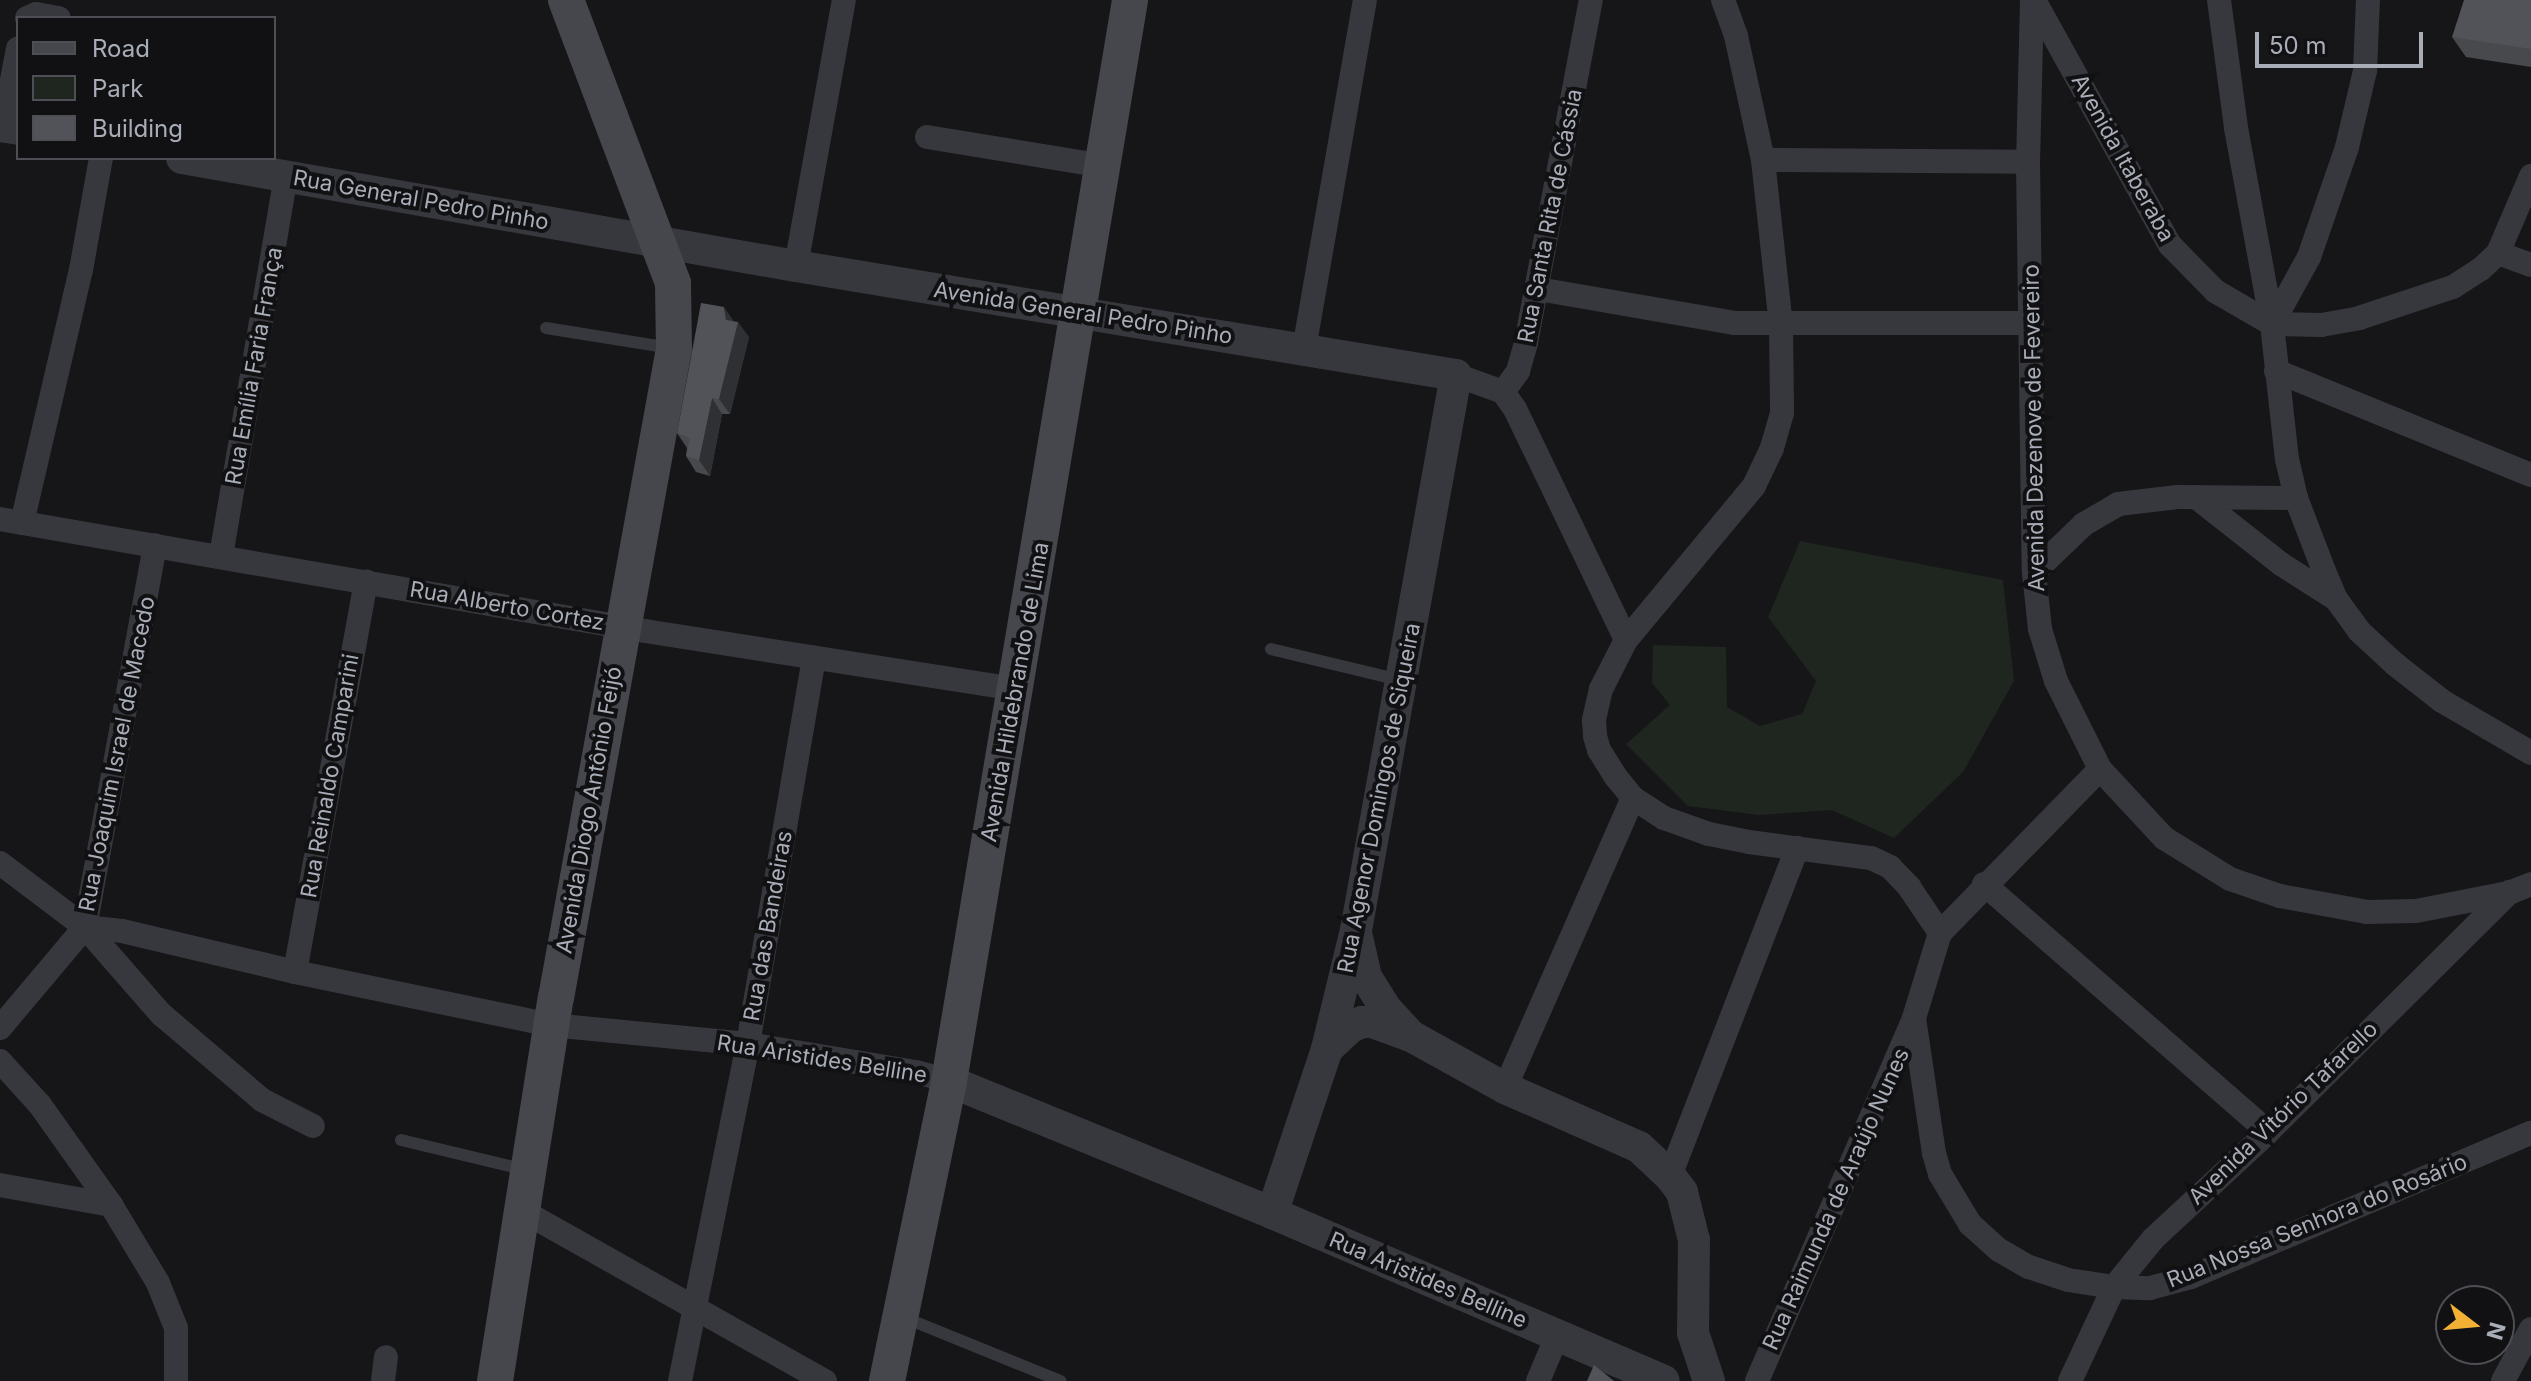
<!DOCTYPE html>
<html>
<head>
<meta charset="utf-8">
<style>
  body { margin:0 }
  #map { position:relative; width:2531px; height:1381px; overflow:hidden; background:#161618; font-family:Inter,sans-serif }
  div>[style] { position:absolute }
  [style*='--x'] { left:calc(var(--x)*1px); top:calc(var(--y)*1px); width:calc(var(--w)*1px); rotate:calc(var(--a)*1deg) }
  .green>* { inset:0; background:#1e261f }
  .service>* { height:12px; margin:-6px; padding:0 6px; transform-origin:6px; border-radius:6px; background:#37383d }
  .minor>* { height:24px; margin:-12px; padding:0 12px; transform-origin:12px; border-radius:12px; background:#37383d }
  .tertiary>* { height:32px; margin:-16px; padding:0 16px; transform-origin:16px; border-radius:16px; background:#37383d }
  .secondary>* { height:36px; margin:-18px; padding:0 18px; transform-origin:18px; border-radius:18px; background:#45474d }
  .wall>* { inset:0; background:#47494d }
  .shaded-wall>* { inset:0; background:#2f3033 }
  .building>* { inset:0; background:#525359 }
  span { translate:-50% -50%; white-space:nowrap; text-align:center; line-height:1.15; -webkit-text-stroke:8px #111113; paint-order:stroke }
  .street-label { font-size:22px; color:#a8adb8 }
  .legend { position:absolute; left:16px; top:16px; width:260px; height:144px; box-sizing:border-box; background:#111113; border:2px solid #4d4f55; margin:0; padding:10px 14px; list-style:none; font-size:24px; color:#a8adb8 }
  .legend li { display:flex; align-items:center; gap:16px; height:40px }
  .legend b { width:40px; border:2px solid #4d4f55 }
  .north { position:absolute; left:2435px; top:1285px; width:80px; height:80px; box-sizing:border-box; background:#111113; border:2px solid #4d4f55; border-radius:50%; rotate:106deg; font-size:22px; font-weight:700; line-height:32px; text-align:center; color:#a8adb8 }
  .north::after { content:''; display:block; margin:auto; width:28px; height:36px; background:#f2b134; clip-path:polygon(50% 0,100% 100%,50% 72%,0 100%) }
  .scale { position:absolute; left:2255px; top:32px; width:168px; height:36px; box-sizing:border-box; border:4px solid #a8adb8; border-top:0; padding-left:10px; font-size:24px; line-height:28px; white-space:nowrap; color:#a8adb8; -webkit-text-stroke:6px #111113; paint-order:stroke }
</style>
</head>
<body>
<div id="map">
  <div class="green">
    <i style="clip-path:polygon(1800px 541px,2003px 580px,2014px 681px,1963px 772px,1894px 838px,1832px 810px,1759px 815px,1688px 806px,1626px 744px,1670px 705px,1652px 683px,1653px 645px,1726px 647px,1727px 707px,1760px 726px,1802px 714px,1816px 681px,1768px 617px)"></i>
  </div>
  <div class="service">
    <i style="--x:546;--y:328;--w:127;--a:9.1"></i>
    <i style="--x:1271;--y:649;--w:133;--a:13.5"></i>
    <i style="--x:401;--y:1140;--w:129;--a:13.5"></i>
    <i style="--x:903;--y:1317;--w:170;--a:22.1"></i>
  </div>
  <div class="minor">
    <i style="--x:1723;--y:0;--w:38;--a:70"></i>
    <i style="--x:1736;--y:36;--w:127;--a:77.7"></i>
    <i style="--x:1763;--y:160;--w:167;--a:83.8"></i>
    <i style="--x:1781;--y:326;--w:87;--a:89.3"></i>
    <i style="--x:1782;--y:413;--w:36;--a:106"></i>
    <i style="--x:1772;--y:448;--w:42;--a:115.3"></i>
    <i style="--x:1754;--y:486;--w:200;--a:129.7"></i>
    <i style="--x:1626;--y:640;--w:55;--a:117"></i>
    <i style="--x:1601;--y:689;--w:32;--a:103"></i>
    <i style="--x:1594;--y:720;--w:16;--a:86"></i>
    <i style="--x:1595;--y:736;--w:15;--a:74"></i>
    <i style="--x:1599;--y:750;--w:32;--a:58"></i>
    <i style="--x:1616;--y:777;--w:27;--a:51"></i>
    <i style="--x:1633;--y:798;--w:37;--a:33"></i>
    <i style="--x:1664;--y:818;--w:48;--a:19.6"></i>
    <i style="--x:1709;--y:834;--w:41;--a:11.3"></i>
    <i style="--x:1749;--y:842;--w:123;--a:7.5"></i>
    <i style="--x:1871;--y:858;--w:21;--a:25"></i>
    <i style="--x:1890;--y:867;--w:28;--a:46"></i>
    <i style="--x:1909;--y:887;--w:55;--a:56"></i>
    <i style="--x:1940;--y:933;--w:89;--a:107"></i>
    <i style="--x:1914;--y:1018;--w:136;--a:81.6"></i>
    <i style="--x:1934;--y:1153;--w:22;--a:74"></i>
    <i style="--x:1940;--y:1174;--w:58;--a:59"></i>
    <i style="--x:1970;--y:1224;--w:39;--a:42"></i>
    <i style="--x:1999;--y:1250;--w:34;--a:30"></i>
    <i style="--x:2029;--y:1267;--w:41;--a:18.4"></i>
    <i style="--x:2068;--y:1280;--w:47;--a:8.7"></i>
    <i style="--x:2114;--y:1287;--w:36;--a:2"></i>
    <i style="--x:2150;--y:1288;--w:42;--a:-15"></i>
    <i style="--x:2191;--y:1277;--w:369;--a:-23"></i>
    <i style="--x:2032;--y:0;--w:162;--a:91.4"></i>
    <i style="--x:2028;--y:162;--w:410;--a:89.2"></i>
    <i style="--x:2034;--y:572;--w:57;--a:84"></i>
    <i style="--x:2040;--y:629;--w:54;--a:72.9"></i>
    <i style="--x:2056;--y:681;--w:98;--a:63.4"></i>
    <i style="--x:2100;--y:769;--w:94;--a:47.2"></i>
    <i style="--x:2164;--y:838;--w:78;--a:31.8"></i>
    <i style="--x:2230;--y:879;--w:53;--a:18.8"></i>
    <i style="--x:2280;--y:896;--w:88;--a:10.4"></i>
    <i style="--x:2367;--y:912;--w:49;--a:-1.2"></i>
    <i style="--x:2416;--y:911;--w:95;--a:-11"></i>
    <i style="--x:2509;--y:893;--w:24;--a:-22"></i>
    <i style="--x:2034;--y:0;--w:280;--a:61"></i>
    <i style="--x:2170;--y:245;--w:64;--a:45.6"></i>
    <i style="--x:2215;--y:291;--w:66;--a:30.1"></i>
    <i style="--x:2272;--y:324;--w:49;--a:1.2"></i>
    <i style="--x:2321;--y:325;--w:39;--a:-10"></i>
    <i style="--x:2359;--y:318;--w:99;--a:-18.3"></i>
    <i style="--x:2453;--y:287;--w:33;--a:-33"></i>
    <i style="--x:2481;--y:269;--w:23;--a:-43"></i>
    <i style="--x:2498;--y:253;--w:84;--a:-66.8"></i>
    <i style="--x:2219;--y:0;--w:129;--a:82.4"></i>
    <i style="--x:2236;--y:128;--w:199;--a:79.6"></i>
    <i style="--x:2272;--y:324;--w:136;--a:83.7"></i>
    <i style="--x:2287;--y:459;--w:40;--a:77"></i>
    <i style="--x:2296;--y:498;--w:78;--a:69"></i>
    <i style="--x:2324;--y:571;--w:30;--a:67"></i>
    <i style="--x:2336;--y:599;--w:39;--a:54"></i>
    <i style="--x:2359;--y:631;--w:50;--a:42.6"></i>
    <i style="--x:2396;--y:665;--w:58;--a:38"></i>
    <i style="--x:2442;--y:701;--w:103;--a:30.3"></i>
    <i style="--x:27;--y:18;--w:10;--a:-24"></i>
    <i style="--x:36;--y:14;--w:23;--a:10"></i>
    <i style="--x:3;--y:127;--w:80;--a:-79.2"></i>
    <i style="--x:927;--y:137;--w:180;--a:9.3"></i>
    <i style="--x:1763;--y:160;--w:265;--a:0.4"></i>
    <i style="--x:2498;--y:253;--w:35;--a:20"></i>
    <i style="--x:796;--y:266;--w:270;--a:-79.8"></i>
    <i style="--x:1538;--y:289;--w:199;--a:9.8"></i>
    <i style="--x:1734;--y:323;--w:298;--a:0"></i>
    <i style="--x:2272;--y:324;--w:77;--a:-61.1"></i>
    <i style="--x:2309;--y:257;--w:116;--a:-70.9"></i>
    <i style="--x:2347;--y:147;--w:78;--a:-76.7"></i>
    <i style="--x:2365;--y:71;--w:71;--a:-87.6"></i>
    <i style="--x:1304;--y:349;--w:354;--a:-80.1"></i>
    <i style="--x:2276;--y:371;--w:275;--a:22.2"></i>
    <i style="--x:1456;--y:375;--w:50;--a:19.9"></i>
    <i style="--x:1503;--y:392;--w:26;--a:-54"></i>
    <i style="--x:1518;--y:371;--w:29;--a:-74"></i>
    <i style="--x:1526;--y:343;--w:349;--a:-79.3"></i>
    <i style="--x:1503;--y:392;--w:21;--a:55"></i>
    <i style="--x:1515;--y:409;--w:256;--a:64.3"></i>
    <i style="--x:2196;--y:497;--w:108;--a:38.2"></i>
    <i style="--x:2281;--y:564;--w:65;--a:32.5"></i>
    <i style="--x:0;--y:519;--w:655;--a:9.85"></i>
    <i style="--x:645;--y:631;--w:375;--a:8.9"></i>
    <i style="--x:22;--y:523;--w:260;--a:-76.9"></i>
    <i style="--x:81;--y:270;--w:114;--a:-79.9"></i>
    <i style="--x:221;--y:556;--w:385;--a:-80.3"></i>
    <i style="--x:2034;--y:572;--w:69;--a:-43.8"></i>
    <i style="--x:2084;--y:524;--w:39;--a:-30"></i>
    <i style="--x:2118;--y:504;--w:60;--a:-6.7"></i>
    <i style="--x:2178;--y:497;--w:118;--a:0.5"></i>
    <i style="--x:0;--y:863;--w:106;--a:37"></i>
    <i style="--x:85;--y:927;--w:37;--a:6"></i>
    <i style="--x:122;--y:931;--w:178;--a:13.3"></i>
    <i style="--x:295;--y:972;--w:261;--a:11.7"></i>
    <i style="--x:551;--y:1025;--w:198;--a:5.5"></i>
    <i style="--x:748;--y:1044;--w:170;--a:9.5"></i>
    <i style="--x:916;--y:1072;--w:34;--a:15"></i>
    <i style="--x:1984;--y:884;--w:377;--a:41.1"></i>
    <i style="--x:85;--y:927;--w:116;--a:48.9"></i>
    <i style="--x:161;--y:1014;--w:133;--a:40.4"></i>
    <i style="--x:262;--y:1100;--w:57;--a:27"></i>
    <i style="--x:1940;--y:933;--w:229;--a:-45.7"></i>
    <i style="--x:295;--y:972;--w:397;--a:-79.7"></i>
    <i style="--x:0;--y:1028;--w:132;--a:-49.9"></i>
    <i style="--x:85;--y:927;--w:388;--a:-79.6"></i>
    <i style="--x:0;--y:1061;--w:59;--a:47.7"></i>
    <i style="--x:40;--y:1105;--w:123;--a:54.6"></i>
    <i style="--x:111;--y:1205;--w:91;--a:58.9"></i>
    <i style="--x:158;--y:1283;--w:48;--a:68.2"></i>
    <i style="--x:176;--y:1328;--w:53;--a:90"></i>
    <i style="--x:1505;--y:1088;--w:317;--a:-66.2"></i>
    <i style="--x:1670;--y:1176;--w:352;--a:-68.8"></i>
    <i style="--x:0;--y:1185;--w:113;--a:10.2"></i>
    <i style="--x:521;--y:1210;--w:349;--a:29.4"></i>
    <i style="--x:383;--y:1381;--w:24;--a:-83"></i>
    <i style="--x:680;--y:1381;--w:344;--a:-78.6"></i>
    <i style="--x:748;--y:1044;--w:392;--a:-80.3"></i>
    <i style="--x:1538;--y:1381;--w:49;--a:-67.1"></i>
    <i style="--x:1757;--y:1381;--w:393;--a:-66.6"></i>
    <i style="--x:2070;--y:1381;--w:104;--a:-64.9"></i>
    <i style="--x:2114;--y:1287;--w:62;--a:-50.9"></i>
    <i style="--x:2153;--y:1239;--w:157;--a:-42.9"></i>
    <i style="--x:2268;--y:1132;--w:341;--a:-44.8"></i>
    <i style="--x:2503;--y:1381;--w:59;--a:-61.7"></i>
  </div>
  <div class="tertiary">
    <i style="--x:0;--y:126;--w:18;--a:9"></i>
    <i style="--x:182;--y:158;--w:623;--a:9.98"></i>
    <i style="--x:796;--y:266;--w:669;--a:9.38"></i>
    <i style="--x:1456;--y:375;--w:564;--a:100.21"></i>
    <i style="--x:1356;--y:930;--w:122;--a:103.7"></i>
    <i style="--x:1327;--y:1049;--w:173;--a:108.5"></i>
    <i style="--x:1357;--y:937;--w:41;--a:77.3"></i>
    <i style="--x:1366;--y:977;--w:36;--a:58"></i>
    <i style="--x:1385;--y:1008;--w:38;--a:47"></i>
    <i style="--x:1411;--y:1036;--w:107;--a:29"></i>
    <i style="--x:1505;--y:1088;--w:146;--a:23.8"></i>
    <i style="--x:1639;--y:1147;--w:42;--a:43.1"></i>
    <i style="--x:1670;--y:1176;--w:20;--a:53"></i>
    <i style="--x:1682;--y:1192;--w:49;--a:76"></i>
    <i style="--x:1694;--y:1240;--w:93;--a:90.6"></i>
    <i style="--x:1693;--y:1333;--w:51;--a:71.6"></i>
    <i style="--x:1327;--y:1049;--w:33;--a:-43"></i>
    <i style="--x:1351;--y:1027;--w:12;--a:-24"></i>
    <i style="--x:1362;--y:1022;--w:10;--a:0"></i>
    <i style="--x:1372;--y:1022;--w:38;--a:20"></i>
    <i style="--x:949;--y:1081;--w:349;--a:22.2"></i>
    <i style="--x:1272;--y:1213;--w:426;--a:23.2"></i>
  </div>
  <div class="secondary">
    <i style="--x:495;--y:1381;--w:388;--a:-81"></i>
    <i style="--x:556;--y:998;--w:660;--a:-79.7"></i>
    <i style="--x:674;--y:349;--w:66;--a:-90.9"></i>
    <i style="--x:673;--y:283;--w:303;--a:-110.7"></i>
    <i style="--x:887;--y:1381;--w:306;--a:-78.3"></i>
    <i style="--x:949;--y:1081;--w:1096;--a:-80.49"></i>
  </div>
  <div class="wall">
    <i style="clip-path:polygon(2531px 0,2531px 67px,2466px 57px,2452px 37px)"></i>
    <i style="clip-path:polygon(749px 337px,730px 414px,722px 414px,710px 476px,696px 472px,686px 456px,687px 448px,677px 433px)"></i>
  </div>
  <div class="shaded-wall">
    <i style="clip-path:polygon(724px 307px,735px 323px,738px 322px,749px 337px,730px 414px,719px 399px,726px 320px)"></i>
    <i style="clip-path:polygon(712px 398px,722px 414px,710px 476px,699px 460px)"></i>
  </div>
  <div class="building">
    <i style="clip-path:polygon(2464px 0,2531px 0,2531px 49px,2452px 37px)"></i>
    <i style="clip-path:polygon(701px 303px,724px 307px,726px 320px,738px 322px,719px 399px,712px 398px,699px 460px,686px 456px,690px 438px,677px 433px)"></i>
    <i style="clip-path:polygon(1594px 1365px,1614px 1381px,1587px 1381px)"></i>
  </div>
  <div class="street-label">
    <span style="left:2123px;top:158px;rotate:61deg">Avenida Itaberaba</span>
    <span style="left:421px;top:200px;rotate:10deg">Rua General Pedro Pinho</span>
    <span style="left:1550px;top:216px;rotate:-79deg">Rua Santa Rita de Cássia</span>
    <span style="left:1083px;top:313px;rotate:9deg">Avenida General Pedro Pinho</span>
    <span style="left:254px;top:366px;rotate:-80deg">Rua Emília Faria França</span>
    <span style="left:2034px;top:428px;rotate:-91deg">Avenida Dezenove de Fevereiro</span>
    <span style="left:507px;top:606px;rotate:10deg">Rua Alberto Cortez</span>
    <span style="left:1015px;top:692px;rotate:-80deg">Avenida Hildebrando de Lima</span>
    <span style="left:117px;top:754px;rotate:-79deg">Rua Joaquim Israel de Macedo</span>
    <span style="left:330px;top:776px;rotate:-80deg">Rua Reinaldo Camparini</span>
    <span style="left:1379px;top:798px;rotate:-79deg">Rua Agenor Domingos de Siqueira</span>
    <span style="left:589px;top:810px;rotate:-80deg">Avenida Diogo Antônio Feijó</span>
    <span style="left:768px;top:926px;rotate:-80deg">Rua das Bandeiras</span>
    <span style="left:822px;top:1059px;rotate:9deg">Rua Aristides Belline</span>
    <span style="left:2283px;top:1113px;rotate:-44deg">Avenida Vitório Tafarello</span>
    <span style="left:1836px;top:1199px;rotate:-66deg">Rua Raimunda de Araújo Nunes</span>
    <span style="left:2317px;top:1221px;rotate:-22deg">Rua Nossa Senhora do Rosário</span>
    <span style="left:1428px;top:1280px;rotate:23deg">Rua Aristides Belline</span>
  </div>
  <ul class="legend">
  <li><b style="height:10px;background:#45474d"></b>Road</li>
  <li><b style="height:22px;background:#1e261f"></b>Park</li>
  <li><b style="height:22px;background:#525359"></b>Building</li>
  </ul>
  <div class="north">N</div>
  <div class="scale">50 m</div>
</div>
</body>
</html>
